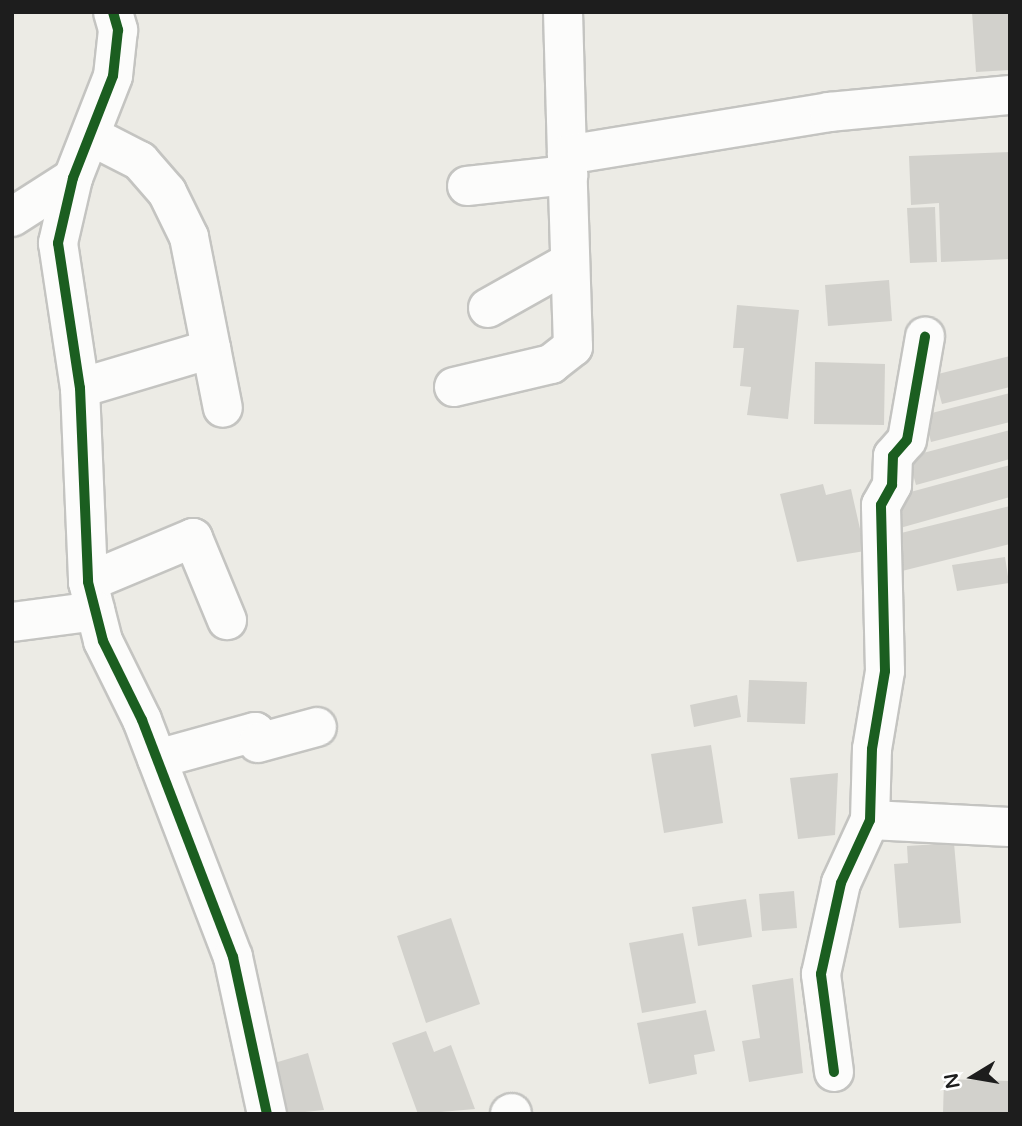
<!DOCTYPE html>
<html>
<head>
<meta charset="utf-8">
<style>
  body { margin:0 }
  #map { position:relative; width:1022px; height:1126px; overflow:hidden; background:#ecebe5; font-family:"Varela Round",sans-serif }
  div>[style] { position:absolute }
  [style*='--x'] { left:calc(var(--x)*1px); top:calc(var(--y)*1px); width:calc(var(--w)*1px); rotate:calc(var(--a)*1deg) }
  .building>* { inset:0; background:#d2d1cc }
  .roads { filter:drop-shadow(2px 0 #c4c4c1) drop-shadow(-2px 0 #c4c4c1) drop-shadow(0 2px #c4c4c1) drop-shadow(0 -2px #c4c4c1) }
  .minor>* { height:38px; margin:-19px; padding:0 19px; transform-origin:19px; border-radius:19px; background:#fcfcfb }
  .cycleway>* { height:10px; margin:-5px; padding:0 5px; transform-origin:5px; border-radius:5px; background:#1b5e20 }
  span { translate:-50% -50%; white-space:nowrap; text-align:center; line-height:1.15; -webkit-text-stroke:5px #fff; paint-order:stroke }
  .frame { position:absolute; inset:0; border:14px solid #1d1d1d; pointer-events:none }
  .north { position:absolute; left:938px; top:1042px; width:70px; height:70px; -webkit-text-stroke:5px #fff; paint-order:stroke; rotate:259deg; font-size:19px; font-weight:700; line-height:28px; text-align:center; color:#1d1d1d }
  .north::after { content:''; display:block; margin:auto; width:24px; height:32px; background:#1d1d1d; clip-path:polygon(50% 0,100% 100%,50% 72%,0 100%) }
</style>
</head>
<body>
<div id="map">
  <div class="building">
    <i style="clip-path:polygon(972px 12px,1010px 12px,1010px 70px,976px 72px)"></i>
    <i style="clip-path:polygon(1010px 152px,1010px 259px,941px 262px,939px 203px,911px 205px,909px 156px)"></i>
    <i style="clip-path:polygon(935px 207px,937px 262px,910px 263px,907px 208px)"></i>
    <i style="clip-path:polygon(889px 280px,892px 321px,828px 326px,825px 285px)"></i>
    <i style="clip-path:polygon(737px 305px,799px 310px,788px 419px,747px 415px,751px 387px,740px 386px,744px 348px,733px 348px)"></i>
    <i style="clip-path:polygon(1010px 356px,1010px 387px,942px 404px,934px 375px)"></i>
    <i style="clip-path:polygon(815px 362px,885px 364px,884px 425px,814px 424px)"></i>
    <i style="clip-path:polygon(1010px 393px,1010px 422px,931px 442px,924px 415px)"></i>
    <i style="clip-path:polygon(1010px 430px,1010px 459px,916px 485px,908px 457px)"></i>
    <i style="clip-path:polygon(1010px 465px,1010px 497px,900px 528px,892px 497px)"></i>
    <i style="clip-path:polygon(823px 484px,826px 495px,851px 489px,865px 551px,797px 562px,780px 494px)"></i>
    <i style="clip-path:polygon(1010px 506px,1010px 544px,898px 572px,889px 536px)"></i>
    <i style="clip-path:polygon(1005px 557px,1009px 583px,957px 591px,952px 565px)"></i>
    <i style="clip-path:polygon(749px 680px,807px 682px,805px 724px,747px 722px)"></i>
    <i style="clip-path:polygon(737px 695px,741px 717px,694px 727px,690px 705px)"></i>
    <i style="clip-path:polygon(711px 745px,723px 823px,664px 833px,651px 754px)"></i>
    <i style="clip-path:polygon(838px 773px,835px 835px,798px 839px,790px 778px)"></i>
    <i style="clip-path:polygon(954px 843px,961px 923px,899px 928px,894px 864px,908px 863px,907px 846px)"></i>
    <i style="clip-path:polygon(794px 891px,797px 928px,762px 931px,759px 894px)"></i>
    <i style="clip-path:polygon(746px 899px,752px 937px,698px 946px,692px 907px)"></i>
    <i style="clip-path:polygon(451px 918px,480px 1004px,426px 1023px,397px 936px)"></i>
    <i style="clip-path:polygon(683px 933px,696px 1003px,642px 1013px,629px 943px)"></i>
    <i style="clip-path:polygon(793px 978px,803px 1073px,749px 1082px,742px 1041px,760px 1038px,752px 985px)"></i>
    <i style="clip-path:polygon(706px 1010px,715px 1051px,694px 1055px,697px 1074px,649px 1084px,637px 1023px)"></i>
    <i style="clip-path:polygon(426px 1031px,434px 1052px,451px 1045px,475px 1109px,418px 1114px,392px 1043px)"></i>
    <i style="clip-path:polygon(308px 1053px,324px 1110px,286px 1114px,271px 1064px)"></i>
    <i style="clip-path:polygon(944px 1079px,1010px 1081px,1010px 1114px,943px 1114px)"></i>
  </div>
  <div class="roads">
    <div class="minor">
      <i style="--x:113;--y:12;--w:19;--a:74"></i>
      <i style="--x:118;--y:30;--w:46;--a:96.2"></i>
      <i style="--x:113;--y:76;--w:110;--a:111.4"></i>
      <i style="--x:73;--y:178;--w:67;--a:103"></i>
      <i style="--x:58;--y:243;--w:147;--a:81.4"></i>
      <i style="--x:80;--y:388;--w:194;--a:87.6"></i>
      <i style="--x:88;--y:582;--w:61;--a:75.7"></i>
      <i style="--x:103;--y:641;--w:88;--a:63.7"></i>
      <i style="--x:142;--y:720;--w:254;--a:69"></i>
      <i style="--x:233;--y:957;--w:161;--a:77.8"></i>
      <i style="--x:563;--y:12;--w:143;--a:88.4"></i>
      <i style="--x:567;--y:155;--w:266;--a:-9.3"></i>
      <i style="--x:829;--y:112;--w:182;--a:-5.4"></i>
      <i style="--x:93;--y:137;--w:53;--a:27.1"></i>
      <i style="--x:140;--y:161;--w:41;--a:48.9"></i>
      <i style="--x:167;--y:192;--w:50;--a:63.9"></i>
      <i style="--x:189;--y:237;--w:174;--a:78.8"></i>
      <i style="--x:467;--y:186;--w:102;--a:-6.2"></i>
      <i style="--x:12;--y:217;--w:72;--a:-32.6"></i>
      <i style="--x:488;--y:308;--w:94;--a:-29.3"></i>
      <i style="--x:454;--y:387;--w:100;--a:-13.3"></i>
      <i style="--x:551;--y:364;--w:28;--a:-38"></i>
      <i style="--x:573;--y:347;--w:192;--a:-91.8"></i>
      <i style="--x:80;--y:388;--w:137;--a:-16.6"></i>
      <i style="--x:88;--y:582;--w:114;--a:-22.7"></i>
      <i style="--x:193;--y:538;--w:89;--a:67.5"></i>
      <i style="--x:12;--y:622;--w:84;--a:-7.5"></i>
      <i style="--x:157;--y:759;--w:102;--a:-15.4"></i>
      <i style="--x:255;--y:732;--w:11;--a:75"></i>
      <i style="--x:258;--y:743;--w:61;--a:-15.2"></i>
      <i style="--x:870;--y:820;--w:140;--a:2.9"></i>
      <i style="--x:834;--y:1072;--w:99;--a:-97.6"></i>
      <i style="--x:821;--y:974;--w:93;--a:-77.6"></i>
      <i style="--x:841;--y:883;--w:69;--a:-65.3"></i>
      <i style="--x:870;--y:820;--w:71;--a:-88.4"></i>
      <i style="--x:872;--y:749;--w:79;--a:-80.5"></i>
      <i style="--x:885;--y:671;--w:166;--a:-91.4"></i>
      <i style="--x:881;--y:505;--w:23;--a:-61"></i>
      <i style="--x:892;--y:485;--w:29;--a:-88"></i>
      <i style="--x:893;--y:456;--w:21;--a:-49"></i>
      <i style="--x:907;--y:440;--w:105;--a:-80.1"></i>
      <i style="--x:510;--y:1114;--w:2;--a:-27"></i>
    </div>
  </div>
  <div class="cycleway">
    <i style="--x:113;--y:12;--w:19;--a:74"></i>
    <i style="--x:118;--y:30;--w:46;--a:96.2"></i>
    <i style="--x:113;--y:76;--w:110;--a:111.4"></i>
    <i style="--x:73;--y:178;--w:67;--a:103"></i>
    <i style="--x:58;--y:243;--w:147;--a:81.4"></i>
    <i style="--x:80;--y:388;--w:194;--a:87.6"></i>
    <i style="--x:88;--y:582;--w:61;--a:75.7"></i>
    <i style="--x:103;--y:641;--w:88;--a:63.7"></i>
    <i style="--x:142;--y:720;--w:254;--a:69"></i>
    <i style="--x:233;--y:957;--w:161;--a:77.8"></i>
    <i style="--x:834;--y:1072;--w:99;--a:-97.6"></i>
    <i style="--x:821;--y:974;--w:93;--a:-77.6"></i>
    <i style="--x:841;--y:883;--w:69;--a:-65.3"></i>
    <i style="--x:870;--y:820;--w:71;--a:-88.4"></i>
    <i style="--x:872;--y:749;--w:79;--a:-80.5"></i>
    <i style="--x:885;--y:671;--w:166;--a:-91.4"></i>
    <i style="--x:881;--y:505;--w:23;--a:-61"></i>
    <i style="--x:892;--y:485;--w:29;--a:-88"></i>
    <i style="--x:893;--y:456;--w:21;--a:-49"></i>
    <i style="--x:907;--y:440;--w:105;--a:-80.1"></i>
  </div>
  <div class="frame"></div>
  <div class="north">N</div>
</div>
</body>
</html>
